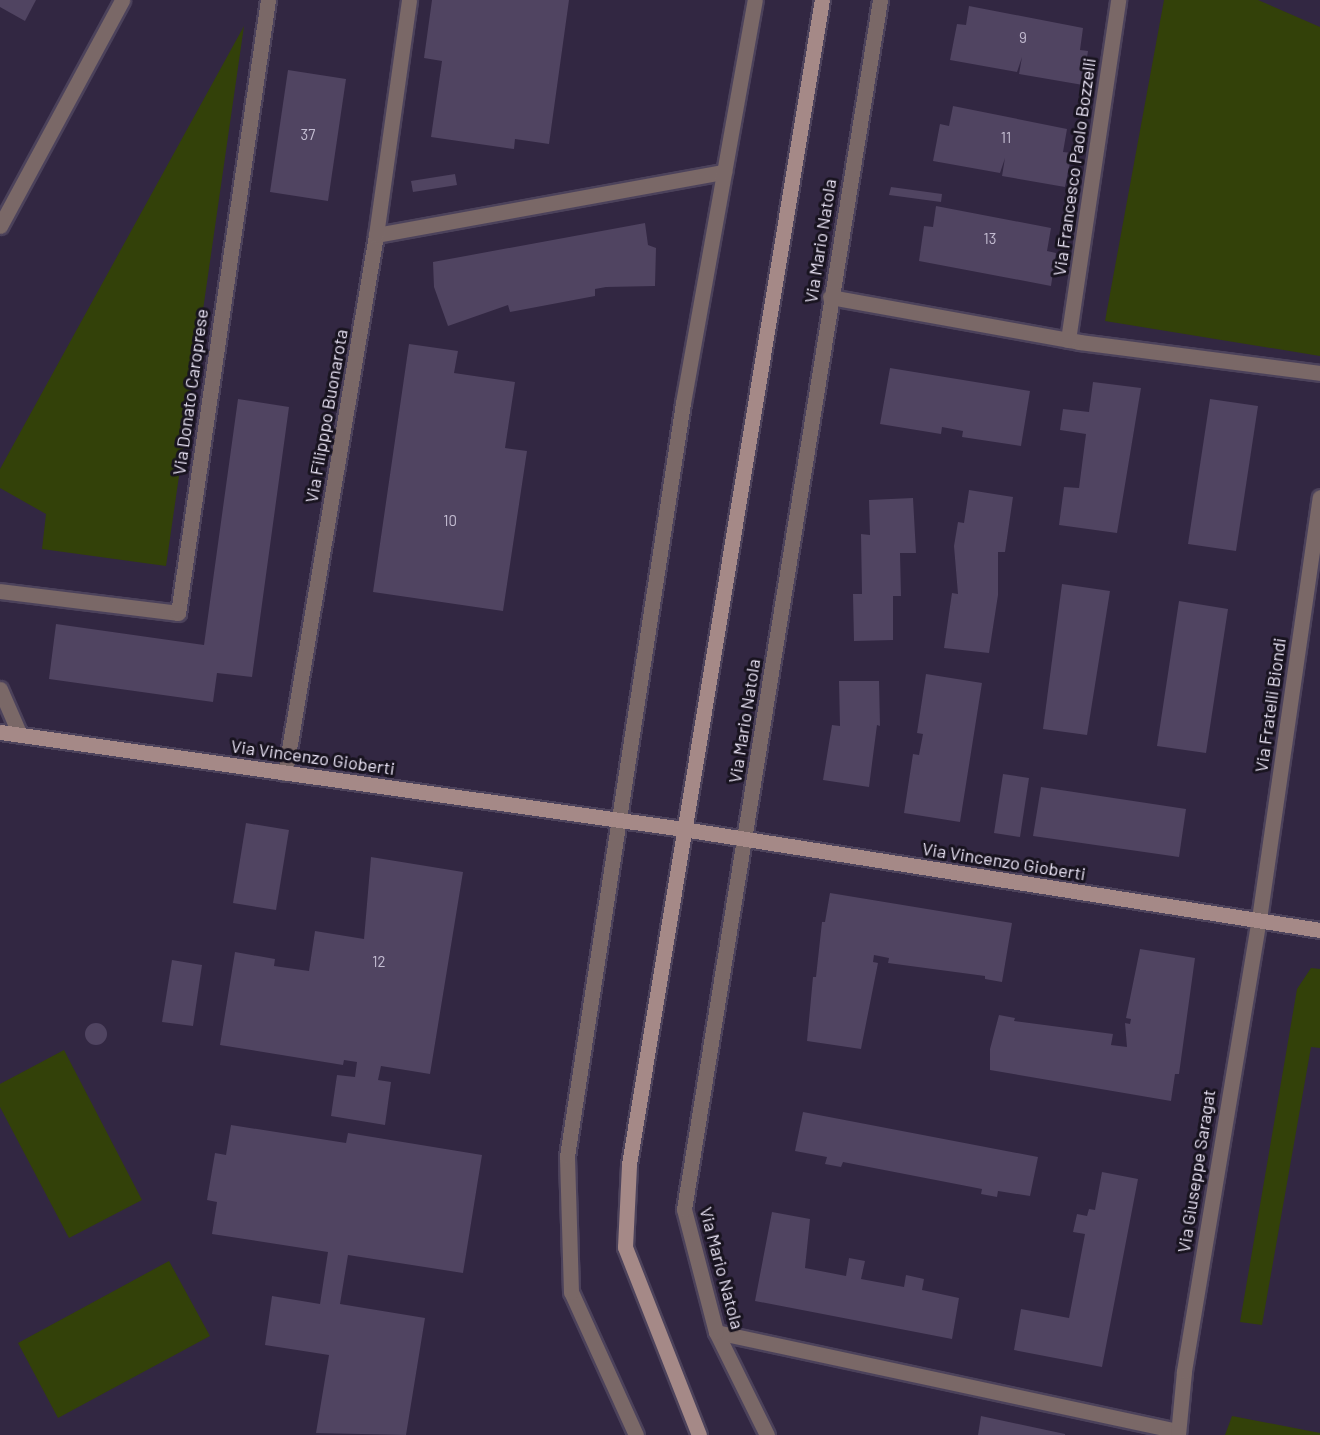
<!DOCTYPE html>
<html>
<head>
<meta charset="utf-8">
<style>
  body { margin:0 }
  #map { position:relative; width:1320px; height:1435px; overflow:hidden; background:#322742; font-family:Barlow,sans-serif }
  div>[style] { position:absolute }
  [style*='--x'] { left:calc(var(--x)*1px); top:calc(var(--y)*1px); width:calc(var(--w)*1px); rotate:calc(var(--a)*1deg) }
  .green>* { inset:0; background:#334109 }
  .building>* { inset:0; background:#504461 }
  .round { border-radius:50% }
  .roads { filter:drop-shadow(2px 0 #4c425b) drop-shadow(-2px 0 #4c425b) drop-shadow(0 2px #4c425b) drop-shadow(0 -2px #4c425b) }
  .street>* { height:15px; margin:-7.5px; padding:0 7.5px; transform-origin:7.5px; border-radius:7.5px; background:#7a6867 }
  .secondary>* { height:15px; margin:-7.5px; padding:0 7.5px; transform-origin:7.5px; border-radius:7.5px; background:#a58987 }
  span { translate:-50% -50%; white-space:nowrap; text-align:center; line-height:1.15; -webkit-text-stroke:6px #18131f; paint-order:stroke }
  .number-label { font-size:15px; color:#c4bdd2 }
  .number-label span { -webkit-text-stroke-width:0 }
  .street-label { font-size:18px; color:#ebe5f7 }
</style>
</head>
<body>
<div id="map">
  <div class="green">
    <i style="clip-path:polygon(1164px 0,1258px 0,1320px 27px,1320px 356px,1105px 321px)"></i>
    <i style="clip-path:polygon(244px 26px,166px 566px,42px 549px,46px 514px,0 488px,0 469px)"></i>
    <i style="clip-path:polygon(1311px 968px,1320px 969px,1320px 1048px,1311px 1047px,1262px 1325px,1240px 1322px,1297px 989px)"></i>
    <i style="clip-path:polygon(64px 1050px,142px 1200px,69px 1238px,0 1107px,0 1084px)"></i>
    <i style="clip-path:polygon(169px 1261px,210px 1336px,58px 1418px,18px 1343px)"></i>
    <i style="clip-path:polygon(1232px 1416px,1320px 1433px,1320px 1435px,1225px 1435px)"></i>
  </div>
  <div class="building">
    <i style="clip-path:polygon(0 0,36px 0,25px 21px,0 7px)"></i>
    <i style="clip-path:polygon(432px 0,569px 0,549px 144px,515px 139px,514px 149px,431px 137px,442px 61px,424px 58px)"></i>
    <i style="clip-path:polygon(969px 6px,1083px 28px,1080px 50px,1088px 51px,1083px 85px,1019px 74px,1022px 57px,1017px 72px,950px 60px,957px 24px,966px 25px)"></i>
    <i style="clip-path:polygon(288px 70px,346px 79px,328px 201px,270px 192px)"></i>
    <i style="clip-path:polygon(953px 106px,1067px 129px,1063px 152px,1072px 153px,1065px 187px,1002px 176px,1005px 158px,1000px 173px,933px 161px,940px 124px,949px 126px)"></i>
    <i style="clip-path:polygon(455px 174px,457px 185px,413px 192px,411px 181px)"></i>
    <i style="clip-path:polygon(891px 187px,942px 194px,941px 202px,889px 195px)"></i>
    <i style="clip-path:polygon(936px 206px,1051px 228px,1047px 251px,1056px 253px,1051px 286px,919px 261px,924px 226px,933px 227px)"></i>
    <i style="clip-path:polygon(645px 223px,648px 245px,656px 248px,655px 286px,606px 287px,595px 289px,595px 296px,510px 312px,508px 305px,448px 326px,434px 287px,433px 262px)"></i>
    <i style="clip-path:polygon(409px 344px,458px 351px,454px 373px,515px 382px,505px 448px,527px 451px,503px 611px,373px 592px)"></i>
    <i style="clip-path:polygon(890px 368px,1030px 391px,1021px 446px,962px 437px,963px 431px,942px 427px,941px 434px,880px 424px)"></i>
    <i style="clip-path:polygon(1093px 382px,1141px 388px,1117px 533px,1059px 525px,1064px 487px,1079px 488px,1086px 434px,1060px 430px,1063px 409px,1089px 412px)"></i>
    <i style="clip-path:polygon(238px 399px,289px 407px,252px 677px,217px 673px,213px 702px,49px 679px,56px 624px,204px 645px)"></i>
    <i style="clip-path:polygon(1210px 399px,1258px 406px,1236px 551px,1188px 544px)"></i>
    <i style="clip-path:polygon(969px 490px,1013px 497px,1005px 552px,998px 552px,998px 595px,989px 653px,944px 648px,952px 593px,958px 594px,954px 546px,958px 522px,964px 523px)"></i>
    <i style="clip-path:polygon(913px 498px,916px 553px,900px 553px,901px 596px,893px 596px,893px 640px,854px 641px,853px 594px,862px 594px,861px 534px,870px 535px,869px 500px)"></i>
    <i style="clip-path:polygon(1062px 584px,1110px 591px,1087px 735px,1043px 729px)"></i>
    <i style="clip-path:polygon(1179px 601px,1228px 609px,1206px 753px,1157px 746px)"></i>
    <i style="clip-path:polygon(926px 674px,982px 683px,960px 822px,904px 813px,913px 754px,919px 755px,923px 734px,917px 733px)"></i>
    <i style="clip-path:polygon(839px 681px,879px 681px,880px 726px,877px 725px,869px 787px,823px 780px,832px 725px,840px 726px)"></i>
    <i style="clip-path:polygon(1003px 774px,1029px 778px,1020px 837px,994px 833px)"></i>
    <i style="clip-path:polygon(1041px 787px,1186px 809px,1179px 857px,1033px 836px)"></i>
    <i style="clip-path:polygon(246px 823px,289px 830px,276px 910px,233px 903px)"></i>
    <i style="clip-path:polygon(371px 857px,463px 872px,430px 1074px,381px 1066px,378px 1080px,391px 1082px,385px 1125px,331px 1116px,337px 1075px,355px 1077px,357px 1062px,344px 1060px,343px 1065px,220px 1045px,235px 952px,275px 959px,274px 966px,309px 971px,315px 931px,364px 939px)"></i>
    <i style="clip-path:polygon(830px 893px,1012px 923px,1002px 982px,985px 979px,985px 976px,888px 963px,889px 958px,874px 955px,873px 962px,878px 963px,861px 1049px,807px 1041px,813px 977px,816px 977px,822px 922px,825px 922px)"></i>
    <i style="clip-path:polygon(1140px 949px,1195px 958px,1179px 1074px,1175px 1074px,1171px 1101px,990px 1070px,990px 1049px,999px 1015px,1015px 1018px,1014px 1021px,1113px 1034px,1111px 1045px,1127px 1047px,1125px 1023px,1130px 1024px,1131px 1019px,1126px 1018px)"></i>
    <i style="clip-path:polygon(172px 960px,202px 965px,193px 1026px,162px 1022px)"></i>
    <i class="round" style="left:85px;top:1023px;width:22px;height:22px"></i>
    <i style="clip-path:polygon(803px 1112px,1038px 1157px,1030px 1196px,998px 1191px,997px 1197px,981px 1194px,982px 1189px,843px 1162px,841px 1167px,825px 1164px,827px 1157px,795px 1151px)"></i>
    <i style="clip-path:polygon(231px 1125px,346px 1143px,348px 1133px,482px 1155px,463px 1273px,348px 1255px,340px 1304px,425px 1318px,406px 1435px,316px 1433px,329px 1355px,265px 1345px,272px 1296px,320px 1304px,328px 1252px,212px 1234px,217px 1202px,207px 1200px,215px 1153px,226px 1155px)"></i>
    <i style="clip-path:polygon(1102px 1172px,1138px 1179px,1102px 1367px,1014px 1350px,1021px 1309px,1069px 1318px,1085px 1234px,1073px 1232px,1077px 1214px,1087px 1216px,1089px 1209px,1095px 1210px)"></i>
    <i style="clip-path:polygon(772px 1212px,810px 1219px,805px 1268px,846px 1276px,849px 1258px,865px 1261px,861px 1279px,904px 1287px,906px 1275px,924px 1279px,922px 1290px,959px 1298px,952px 1339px,755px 1301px)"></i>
    <i style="clip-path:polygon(981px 1416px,1065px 1434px,1065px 1435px,978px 1435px)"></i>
  </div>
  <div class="roads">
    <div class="street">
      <i style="--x:0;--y:226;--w:257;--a:-61.6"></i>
      <i style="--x:376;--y:235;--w:354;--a:-10.3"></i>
      <i style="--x:830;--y:297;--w:253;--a:10.2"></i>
      <i style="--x:1079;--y:342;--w:243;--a:7.3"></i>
      <i style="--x:1068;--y:340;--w:344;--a:-81.6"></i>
      <i style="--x:0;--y:591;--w:179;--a:7"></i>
      <i style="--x:178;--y:613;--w:620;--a:-81.65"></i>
      <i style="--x:0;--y:689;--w:50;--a:66.5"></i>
      <i style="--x:285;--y:773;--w:546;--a:-80.4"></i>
      <i style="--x:376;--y:235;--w:237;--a:-82"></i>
      <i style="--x:716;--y:1332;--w:471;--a:12.1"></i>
      <i style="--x:636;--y:1435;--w:157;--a:-114.4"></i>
      <i style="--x:571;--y:1292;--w:136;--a:-91.7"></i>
      <i style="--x:567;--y:1156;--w:762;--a:-81.24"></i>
      <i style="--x:683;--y:403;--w:409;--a:-79.9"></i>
      <i style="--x:767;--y:1435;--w:115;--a:-116.3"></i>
      <i style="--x:716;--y:1332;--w:127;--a:-104.6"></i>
      <i style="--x:684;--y:1209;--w:1225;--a:-80.79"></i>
      <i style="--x:1178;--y:1435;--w:64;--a:-84.6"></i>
      <i style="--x:1184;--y:1371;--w:458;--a:-80.6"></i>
      <i style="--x:1259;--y:919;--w:426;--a:-81.8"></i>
    </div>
    <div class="secondary">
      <i style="--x:0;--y:732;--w:690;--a:8.08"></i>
      <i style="--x:683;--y:829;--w:645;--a:9.01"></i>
      <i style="--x:699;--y:1435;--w:202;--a:-111.5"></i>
      <i style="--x:625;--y:1247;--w:83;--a:-87.2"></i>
      <i style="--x:629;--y:1164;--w:1180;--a:-80.59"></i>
    </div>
  </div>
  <div class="number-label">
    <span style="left:1023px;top:38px">9</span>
    <span style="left:308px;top:135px">37</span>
    <span style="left:1006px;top:138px">11</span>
    <span style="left:990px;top:239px">13</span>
    <span style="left:450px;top:521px">10</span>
    <span style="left:379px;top:962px">12</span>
  </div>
  <div class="street-label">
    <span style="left:1074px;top:167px;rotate:-82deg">Via Francesco Paolo Bozzelli</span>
    <span style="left:820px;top:241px;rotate:-81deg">Via Mario Natola</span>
    <span style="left:190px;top:392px;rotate:-82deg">Via Donato Caroprese</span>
    <span style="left:326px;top:416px;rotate:-80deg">Via Filipppo Buonarota</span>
    <span style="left:1270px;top:705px;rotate:-82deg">Via Fratelli Biondi</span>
    <span style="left:744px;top:721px;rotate:-81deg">Via Mario Natola</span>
    <span style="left:313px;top:757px;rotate:8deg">Via Vincenzo Gioberti</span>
    <span style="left:1004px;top:861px;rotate:9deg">Via Vincenzo Gioberti</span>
    <span style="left:1196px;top:1171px;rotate:-81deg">Via Giuseppe Saragat</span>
    <span style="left:722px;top:1268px;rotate:75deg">Via Mario Natola</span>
  </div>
</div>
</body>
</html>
